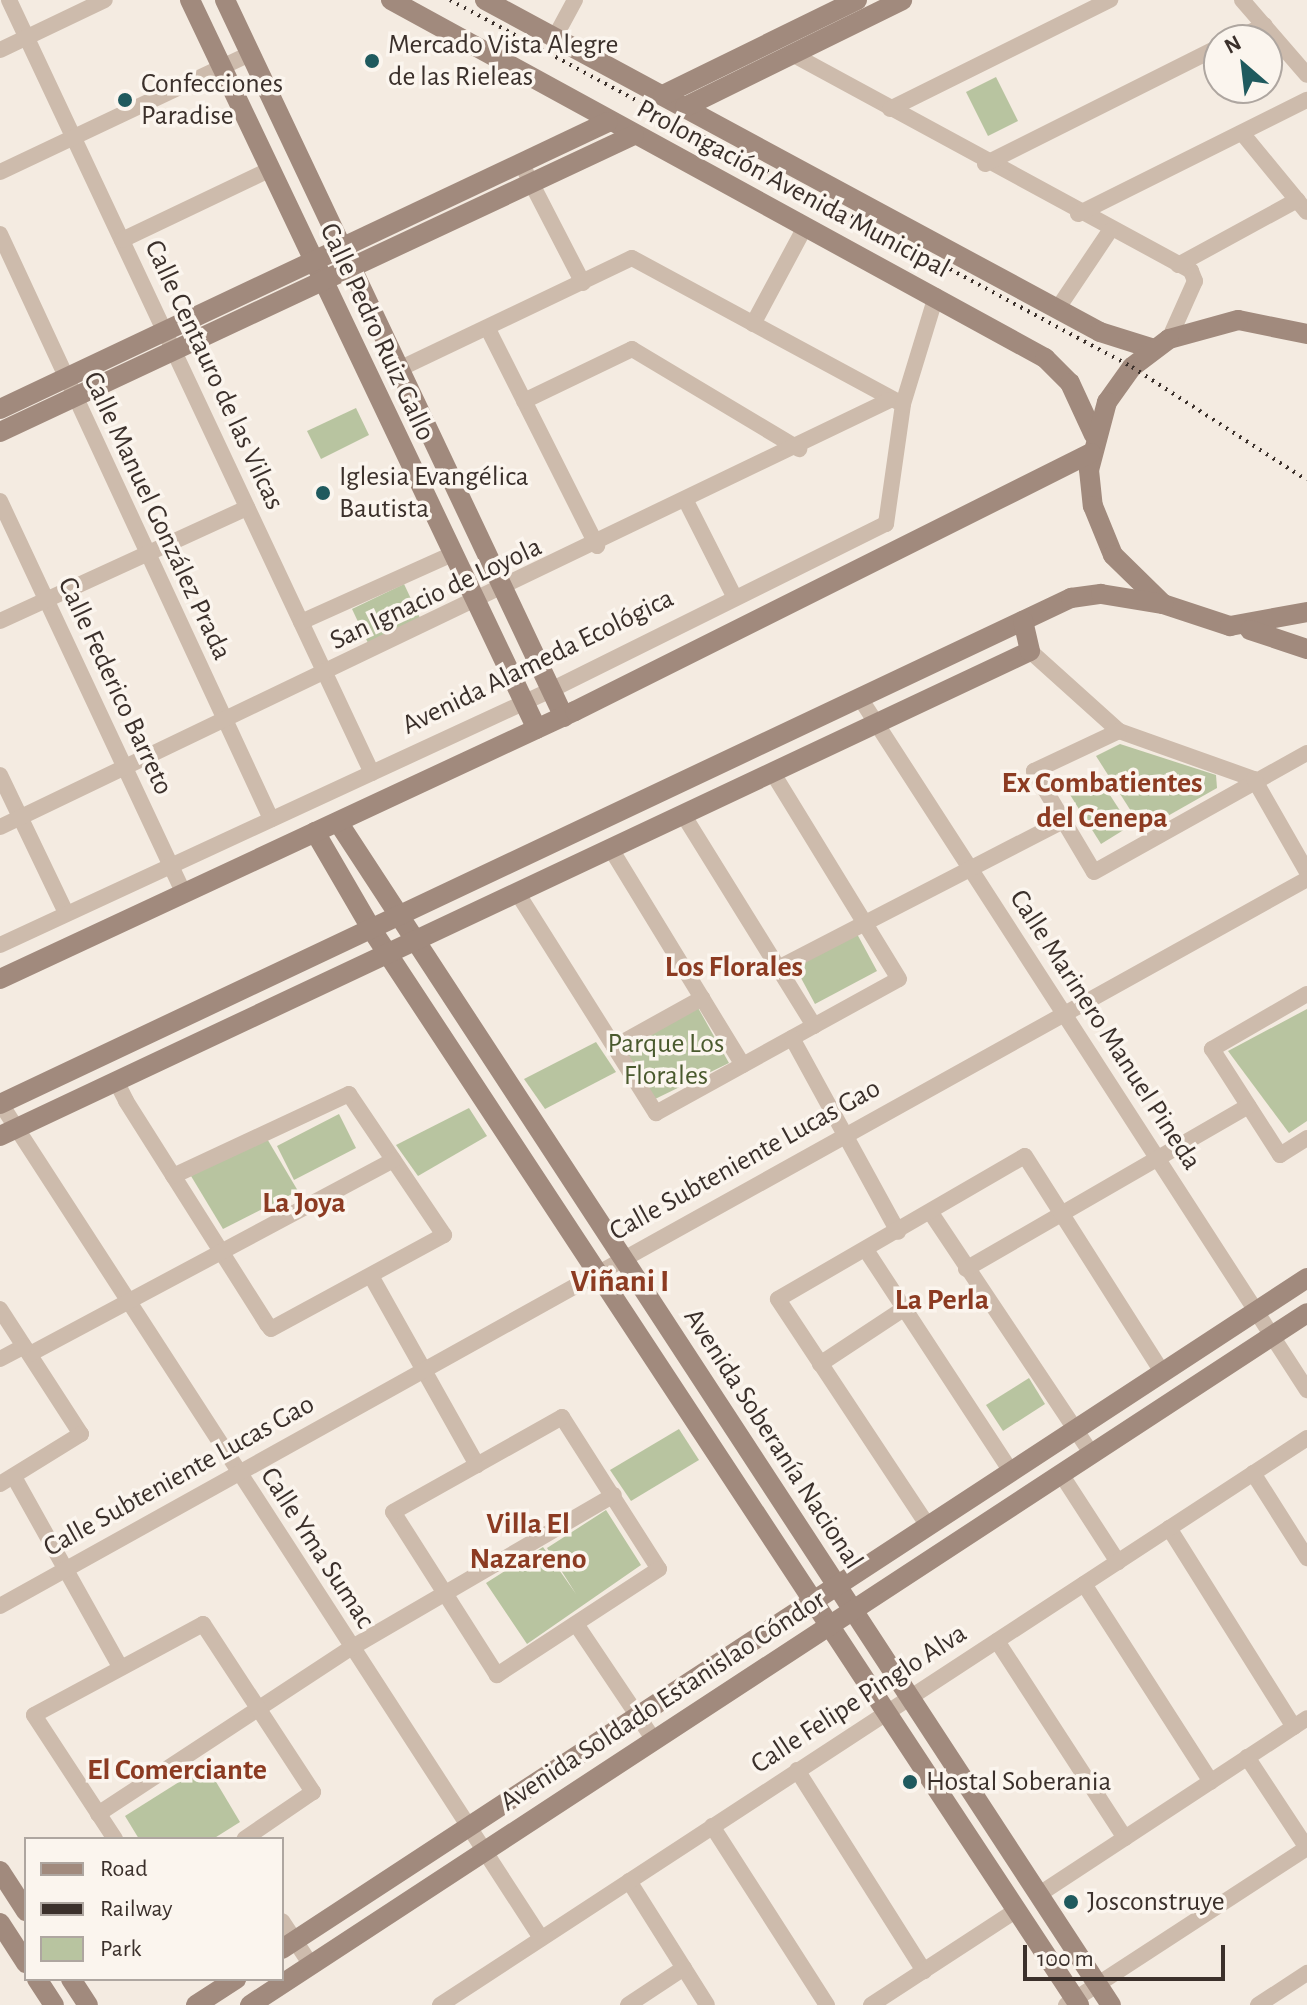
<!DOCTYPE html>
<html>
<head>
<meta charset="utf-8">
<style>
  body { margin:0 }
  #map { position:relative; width:1307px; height:2005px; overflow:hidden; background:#f4ebe1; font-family:"Alegreya Sans",sans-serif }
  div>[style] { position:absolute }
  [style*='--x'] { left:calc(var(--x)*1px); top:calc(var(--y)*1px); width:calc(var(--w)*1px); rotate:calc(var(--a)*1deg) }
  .green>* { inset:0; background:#b8c4a0 }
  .street>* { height:16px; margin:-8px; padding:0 8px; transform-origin:8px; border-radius:8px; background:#cdbbac }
  .secondary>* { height:20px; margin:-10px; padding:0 10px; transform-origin:10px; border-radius:10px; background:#a18a7d }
  .rail>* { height:4px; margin-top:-2px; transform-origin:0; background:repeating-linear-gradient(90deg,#3b302b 0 2px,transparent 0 8px) }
  .dots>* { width:22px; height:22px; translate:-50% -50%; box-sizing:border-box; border:4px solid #fbf5ee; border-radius:50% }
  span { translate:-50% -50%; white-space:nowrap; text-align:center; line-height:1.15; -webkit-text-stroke:7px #fbf5ee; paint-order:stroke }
  .poi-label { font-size:28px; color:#3b302b }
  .left { translate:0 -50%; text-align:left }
  .street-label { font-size:28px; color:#3b302b }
  .park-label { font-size:28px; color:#4a5a2e }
  .neighbourhood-label { font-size:30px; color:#8c3b22; font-weight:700 }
  .quarter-label { font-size:32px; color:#8c3b22; font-weight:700 }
  .legend { position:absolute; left:24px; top:1837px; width:260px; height:144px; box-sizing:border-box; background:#fbf5ee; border:2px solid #aea6a0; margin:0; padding:10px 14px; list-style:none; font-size:24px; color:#3b302b }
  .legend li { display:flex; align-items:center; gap:16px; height:40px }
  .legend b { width:40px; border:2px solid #aea6a0 }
  .north { position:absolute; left:1203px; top:24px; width:80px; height:80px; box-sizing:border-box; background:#fbf5ee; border:2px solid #aea6a0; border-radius:50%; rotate:332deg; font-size:22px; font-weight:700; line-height:32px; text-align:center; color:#3b302b }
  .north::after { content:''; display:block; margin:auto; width:28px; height:36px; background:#1f5a5e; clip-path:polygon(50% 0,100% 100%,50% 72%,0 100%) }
  .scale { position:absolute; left:1023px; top:1945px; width:202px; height:36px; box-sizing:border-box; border:4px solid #3b302b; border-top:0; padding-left:10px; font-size:24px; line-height:28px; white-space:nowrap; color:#3b302b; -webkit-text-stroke:6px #fbf5ee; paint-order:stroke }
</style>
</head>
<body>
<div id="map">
  <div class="green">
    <i style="clip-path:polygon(996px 77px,1018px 121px,988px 136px,966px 92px)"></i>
    <i style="clip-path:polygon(356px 408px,369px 435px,321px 459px,307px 431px)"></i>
    <i style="clip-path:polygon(404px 584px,420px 618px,368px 643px,352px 609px)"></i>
    <i style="clip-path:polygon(1120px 744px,1216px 775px,1217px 788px,1143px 830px,1096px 756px)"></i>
    <i style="clip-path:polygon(1095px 772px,1130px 826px,1101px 844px,1067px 790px)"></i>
    <i style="clip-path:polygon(856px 932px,877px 971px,815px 1004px,794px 965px)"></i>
    <i style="clip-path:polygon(697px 1006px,729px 1063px,651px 1101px,621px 1047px)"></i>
    <i style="clip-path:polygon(1307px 1009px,1307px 1121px,1289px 1133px,1228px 1051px)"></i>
    <i style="clip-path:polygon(596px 1042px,616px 1072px,545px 1109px,524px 1079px)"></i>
    <i style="clip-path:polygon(469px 1108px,487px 1136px,418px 1176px,396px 1145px)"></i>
    <i style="clip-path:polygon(339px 1114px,356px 1148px,294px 1180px,277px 1146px)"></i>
    <i style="clip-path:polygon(266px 1137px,298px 1191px,223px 1229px,191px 1176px)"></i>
    <i style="clip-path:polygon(1029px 1378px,1045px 1404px,1003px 1431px,986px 1405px)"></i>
    <i style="clip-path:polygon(679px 1429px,699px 1460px,631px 1501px,610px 1470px)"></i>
    <i style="clip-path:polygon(606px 1510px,641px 1565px,527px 1644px,486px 1583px,543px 1547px,576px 1594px,547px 1548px)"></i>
    <i style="clip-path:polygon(206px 1765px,240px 1822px,213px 1839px,139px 1839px,125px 1816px)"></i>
  </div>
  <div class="street">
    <i style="--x:9;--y:0;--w:854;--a:64.85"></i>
    <i style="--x:1242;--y:0;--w:99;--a:49.1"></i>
    <i style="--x:555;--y:37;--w:42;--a:-61.6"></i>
    <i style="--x:1234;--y:40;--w:34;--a:-26"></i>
    <i style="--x:0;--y:50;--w:116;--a:-25.5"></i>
    <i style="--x:792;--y:54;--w:454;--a:28.5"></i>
    <i style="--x:1191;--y:271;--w:11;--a:68"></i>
    <i style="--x:1195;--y:281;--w:64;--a:114.1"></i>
    <i style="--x:890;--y:109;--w:246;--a:-26.4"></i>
    <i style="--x:1242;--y:133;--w:102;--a:50.6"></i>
    <i style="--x:521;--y:163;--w:135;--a:62.7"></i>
    <i style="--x:985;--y:164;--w:262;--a:-26.6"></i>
    <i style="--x:0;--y:172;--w:276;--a:-25.3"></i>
    <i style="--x:1078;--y:214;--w:256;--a:-26.5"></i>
    <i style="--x:0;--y:234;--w:645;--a:65.14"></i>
    <i style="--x:122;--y:240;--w:163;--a:-25.5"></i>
    <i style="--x:1178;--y:265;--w:136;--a:-28.6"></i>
    <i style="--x:1058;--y:308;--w:92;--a:-56.1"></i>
    <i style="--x:753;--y:324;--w:110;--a:-61.8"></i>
    <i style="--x:488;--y:329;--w:243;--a:63.3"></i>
    <i style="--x:397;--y:370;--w:260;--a:-25.5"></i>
    <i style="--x:632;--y:258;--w:302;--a:28.4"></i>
    <i style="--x:524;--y:401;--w:120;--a:-25.7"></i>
    <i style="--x:632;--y:349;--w:195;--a:30.9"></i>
    <i style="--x:0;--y:501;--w:434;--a:64.9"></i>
    <i style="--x:687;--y:503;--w:106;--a:63.2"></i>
    <i style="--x:0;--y:621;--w:272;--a:-24.6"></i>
    <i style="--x:301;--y:622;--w:166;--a:-24.2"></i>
    <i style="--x:1030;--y:651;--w:120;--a:42"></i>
    <i style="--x:1119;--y:731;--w:143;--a:19.6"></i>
    <i style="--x:860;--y:698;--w:824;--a:57.14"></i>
    <i style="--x:1119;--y:731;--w:94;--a:154.8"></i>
    <i style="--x:1034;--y:771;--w:117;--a:59.3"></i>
    <i style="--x:1094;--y:872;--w:244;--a:-29.2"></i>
    <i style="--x:0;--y:775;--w:153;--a:64.4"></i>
    <i style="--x:1254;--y:779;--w:107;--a:60.3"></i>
    <i style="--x:684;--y:816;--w:247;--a:58.2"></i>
    <i style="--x:0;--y:827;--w:987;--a:-25.63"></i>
    <i style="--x:611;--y:849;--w:253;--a:58.6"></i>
    <i style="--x:518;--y:894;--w:259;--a:57.8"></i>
    <i style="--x:656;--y:1113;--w:277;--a:-28.9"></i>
    <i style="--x:899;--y:979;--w:239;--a:-121.5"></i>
    <i style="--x:0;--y:945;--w:607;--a:-24.83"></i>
    <i style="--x:551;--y:690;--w:374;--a:-26.4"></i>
    <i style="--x:886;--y:524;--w:121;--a:-81.9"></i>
    <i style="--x:903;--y:404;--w:113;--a:-73"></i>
    <i style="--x:778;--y:968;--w:321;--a:-27.3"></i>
    <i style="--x:1307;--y:994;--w:110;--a:149.9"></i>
    <i style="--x:1212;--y:1049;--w:126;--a:57.3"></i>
    <i style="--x:1280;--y:1155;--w:32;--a:-32"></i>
    <i style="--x:792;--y:1038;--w:221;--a:61.3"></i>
    <i style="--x:614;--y:1047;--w:101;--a:-29.1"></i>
    <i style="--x:116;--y:1081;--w:22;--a:63"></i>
    <i style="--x:126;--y:1101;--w:264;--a:57.7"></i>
    <i style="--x:267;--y:1324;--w:6;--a:51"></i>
    <i style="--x:271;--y:1329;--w:197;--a:-28.5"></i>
    <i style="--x:444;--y:1235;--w:170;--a:-124"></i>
    <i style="--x:349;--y:1094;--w:194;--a:155"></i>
    <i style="--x:1;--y:1104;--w:994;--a:57.08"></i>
    <i style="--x:931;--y:1213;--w:290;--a:56.3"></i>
    <i style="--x:866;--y:1250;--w:265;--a:56.8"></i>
    <i style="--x:966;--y:1269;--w:326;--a:-30"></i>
    <i style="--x:371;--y:1276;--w:217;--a:60.7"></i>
    <i style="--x:0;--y:1309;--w:149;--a:57.1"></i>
    <i style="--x:81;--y:1434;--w:95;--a:148.3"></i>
    <i style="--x:30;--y:1354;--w:412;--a:-28.1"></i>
    <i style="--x:0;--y:1359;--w:27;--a:-28"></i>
    <i style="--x:820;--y:1364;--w:98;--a:-33.4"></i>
    <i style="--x:562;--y:1417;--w:180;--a:57.5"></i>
    <i style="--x:659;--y:1569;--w:194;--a:146.8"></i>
    <i style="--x:497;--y:1675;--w:193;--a:-122.5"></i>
    <i style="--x:393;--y:1512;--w:194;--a:-29.3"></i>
    <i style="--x:1253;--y:1473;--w:101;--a:57.6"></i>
    <i style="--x:1061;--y:1474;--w:105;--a:57.1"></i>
    <i style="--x:14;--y:1477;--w:215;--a:60.8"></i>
    <i style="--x:928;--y:1526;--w:272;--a:-123.5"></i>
    <i style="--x:778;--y:1299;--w:285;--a:-30.1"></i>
    <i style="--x:1025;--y:1156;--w:256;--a:57.6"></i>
    <i style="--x:1169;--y:1528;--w:235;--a:57.9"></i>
    <i style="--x:1084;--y:1584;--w:235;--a:57.3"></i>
    <i style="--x:0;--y:1606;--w:1496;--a:-29.08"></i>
    <i style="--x:576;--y:1624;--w:140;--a:56.1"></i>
    <i style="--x:997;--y:1641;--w:235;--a:57"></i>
    <i style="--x:1247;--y:1757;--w:109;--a:56.6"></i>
    <i style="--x:797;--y:1770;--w:238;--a:57.7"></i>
    <i style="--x:98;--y:1814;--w:303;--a:-33.3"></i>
    <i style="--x:351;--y:1648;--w:304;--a:-30.2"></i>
    <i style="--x:712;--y:1826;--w:213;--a:57.3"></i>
    <i style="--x:115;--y:1839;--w:148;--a:-123.2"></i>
    <i style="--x:34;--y:1715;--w:192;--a:-28.3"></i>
    <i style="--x:203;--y:1624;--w:201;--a:56.8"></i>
    <i style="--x:313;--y:1792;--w:83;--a:145.7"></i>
    <i style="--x:629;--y:1881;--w:146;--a:57.8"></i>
    <i style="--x:1038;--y:1895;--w:322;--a:-33.3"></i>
    <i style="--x:282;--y:1921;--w:53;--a:56.6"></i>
    <i style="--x:440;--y:2005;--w:1036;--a:-33.18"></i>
    <i style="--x:628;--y:2005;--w:67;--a:-33.5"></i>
    <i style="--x:871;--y:2005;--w:174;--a:-33.1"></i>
    <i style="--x:1066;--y:2005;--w:288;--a:-33.1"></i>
    <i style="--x:1258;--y:2005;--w:59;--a:-33.1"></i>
  </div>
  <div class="secondary">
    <i style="--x:190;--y:0;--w:807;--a:64.55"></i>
    <i style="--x:225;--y:0;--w:793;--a:64.7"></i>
    <i style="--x:391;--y:0;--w:746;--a:28.7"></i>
    <i style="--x:1045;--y:358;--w:35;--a:45"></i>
    <i style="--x:1070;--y:383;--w:57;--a:65.2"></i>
    <i style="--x:485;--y:0;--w:699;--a:28.36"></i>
    <i style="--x:1100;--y:332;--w:57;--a:17.5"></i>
    <i style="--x:663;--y:95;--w:216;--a:-26.1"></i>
    <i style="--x:685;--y:107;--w:242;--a:-26.2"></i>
    <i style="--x:1307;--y:334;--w:70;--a:-168.5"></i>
    <i style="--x:1238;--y:320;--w:72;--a:164.6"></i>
    <i style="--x:1169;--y:339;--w:46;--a:142.9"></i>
    <i style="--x:1132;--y:367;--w:43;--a:125.5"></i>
    <i style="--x:1107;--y:402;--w:70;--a:104.8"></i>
    <i style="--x:1089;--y:470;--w:36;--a:84"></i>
    <i style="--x:1093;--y:506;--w:53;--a:67.8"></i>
    <i style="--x:1113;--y:555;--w:70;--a:44.4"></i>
    <i style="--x:1163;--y:604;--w:71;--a:18.2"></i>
    <i style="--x:1230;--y:626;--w:78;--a:-10.3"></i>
    <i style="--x:0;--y:409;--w:672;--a:-25.27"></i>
    <i style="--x:0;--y:432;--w:700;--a:-25.1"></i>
    <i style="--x:1250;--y:630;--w:60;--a:18.4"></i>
    <i style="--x:338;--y:822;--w:1413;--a:56.84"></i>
    <i style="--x:315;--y:832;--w:113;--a:59.8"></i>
    <i style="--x:372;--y:930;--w:1287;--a:56.67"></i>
    <i style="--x:0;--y:979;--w:634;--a:-24.99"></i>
    <i style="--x:575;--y:711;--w:577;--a:-26.57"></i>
    <i style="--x:0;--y:1104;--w:1185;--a:-25.29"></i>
    <i style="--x:1071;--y:598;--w:30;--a:-8"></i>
    <i style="--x:1101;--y:594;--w:63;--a:9.2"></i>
    <i style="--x:0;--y:1136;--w:1138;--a:-25.21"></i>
    <i style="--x:1030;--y:651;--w:31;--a:-103"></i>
    <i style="--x:0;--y:1871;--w:48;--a:57"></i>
    <i style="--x:0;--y:1923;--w:48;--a:57"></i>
    <i style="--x:282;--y:1949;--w:1225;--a:-33.21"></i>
    <i style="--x:37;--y:1979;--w:31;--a:57"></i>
    <i style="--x:71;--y:1979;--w:31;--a:57"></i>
    <i style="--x:196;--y:2005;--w:48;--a:-33"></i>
    <i style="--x:250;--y:2005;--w:1263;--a:-33.21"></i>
  </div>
  <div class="rail">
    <i style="--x:450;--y:0;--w:774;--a:28.29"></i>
    <i style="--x:1132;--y:367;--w:208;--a:32.9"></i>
  </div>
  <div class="dots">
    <i style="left:372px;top:61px;background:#1f5a5e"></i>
    <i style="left:125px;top:100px;background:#1f5a5e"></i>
    <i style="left:323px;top:493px;background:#1f5a5e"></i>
    <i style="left:910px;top:1782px;background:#1f5a5e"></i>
    <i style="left:1071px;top:1902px;background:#1f5a5e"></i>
  </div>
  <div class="poi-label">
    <span class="left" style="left:388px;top:61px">Mercado Vista Alegre<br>de las Rieleas</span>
    <span class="left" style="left:141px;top:100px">Confecciones<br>Paradise</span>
    <span class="left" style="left:339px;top:493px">Iglesia Evangélica<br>Bautista</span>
    <span class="left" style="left:926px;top:1782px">Hostal Soberania</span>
    <span class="left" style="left:1087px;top:1902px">Josconstruye</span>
  </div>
  <div class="street-label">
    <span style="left:793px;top:189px;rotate:28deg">Prolongación Avenida Municipal</span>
    <span style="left:377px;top:332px;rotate:65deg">Calle Pedro Ruiz Gallo</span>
    <span style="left:214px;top:375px;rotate:65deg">Calle Centauro de las Vilcas</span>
    <span style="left:157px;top:516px;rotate:65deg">Calle Manuel González Prada</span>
    <span style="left:436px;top:594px;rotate:-25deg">San Ignacio de Loyola</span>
    <span style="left:538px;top:662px;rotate:-26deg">Avenida Alameda Ecológica</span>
    <span style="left:115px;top:686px;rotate:65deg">Calle Federico Barreto</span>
    <span style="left:1105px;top:1030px;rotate:57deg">Calle Marinero Manuel Pineda</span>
    <span style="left:745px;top:1160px;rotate:-29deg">Calle Subteniente Lucas Gao</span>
    <span style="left:773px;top:1439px;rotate:57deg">Avenida Soberanía Nacional</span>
    <span style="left:179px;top:1476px;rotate:-29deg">Calle Subteniente Lucas Gao</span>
    <span style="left:317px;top:1548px;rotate:57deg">Calle Yma Sumac</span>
    <span style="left:859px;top:1699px;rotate:-33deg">Calle Felipe Pinglo Alva</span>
    <span style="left:663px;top:1701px;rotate:-33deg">Avenida Soldado Estanislao Cóndor</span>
  </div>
  <div class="park-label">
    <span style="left:666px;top:1060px">Parque Los<br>Florales</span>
  </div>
  <div class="neighbourhood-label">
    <span style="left:1102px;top:800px">Ex Combatientes<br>del Cenepa</span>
    <span style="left:734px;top:967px">Los Florales</span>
    <span style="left:304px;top:1203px">La Joya</span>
    <span style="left:942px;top:1300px">La Perla</span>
    <span style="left:528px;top:1541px">Villa El<br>Nazareno</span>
    <span style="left:177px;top:1770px">El Comerciante</span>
  </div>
  <div class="quarter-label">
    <span style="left:620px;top:1281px">Viñani I</span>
  </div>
  <ul class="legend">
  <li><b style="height:10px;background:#a18a7d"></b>Road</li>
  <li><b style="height:10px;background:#3b302b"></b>Railway</li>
  <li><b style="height:22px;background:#b8c4a0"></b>Park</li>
  </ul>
  <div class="north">N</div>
  <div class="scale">100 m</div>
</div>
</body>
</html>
